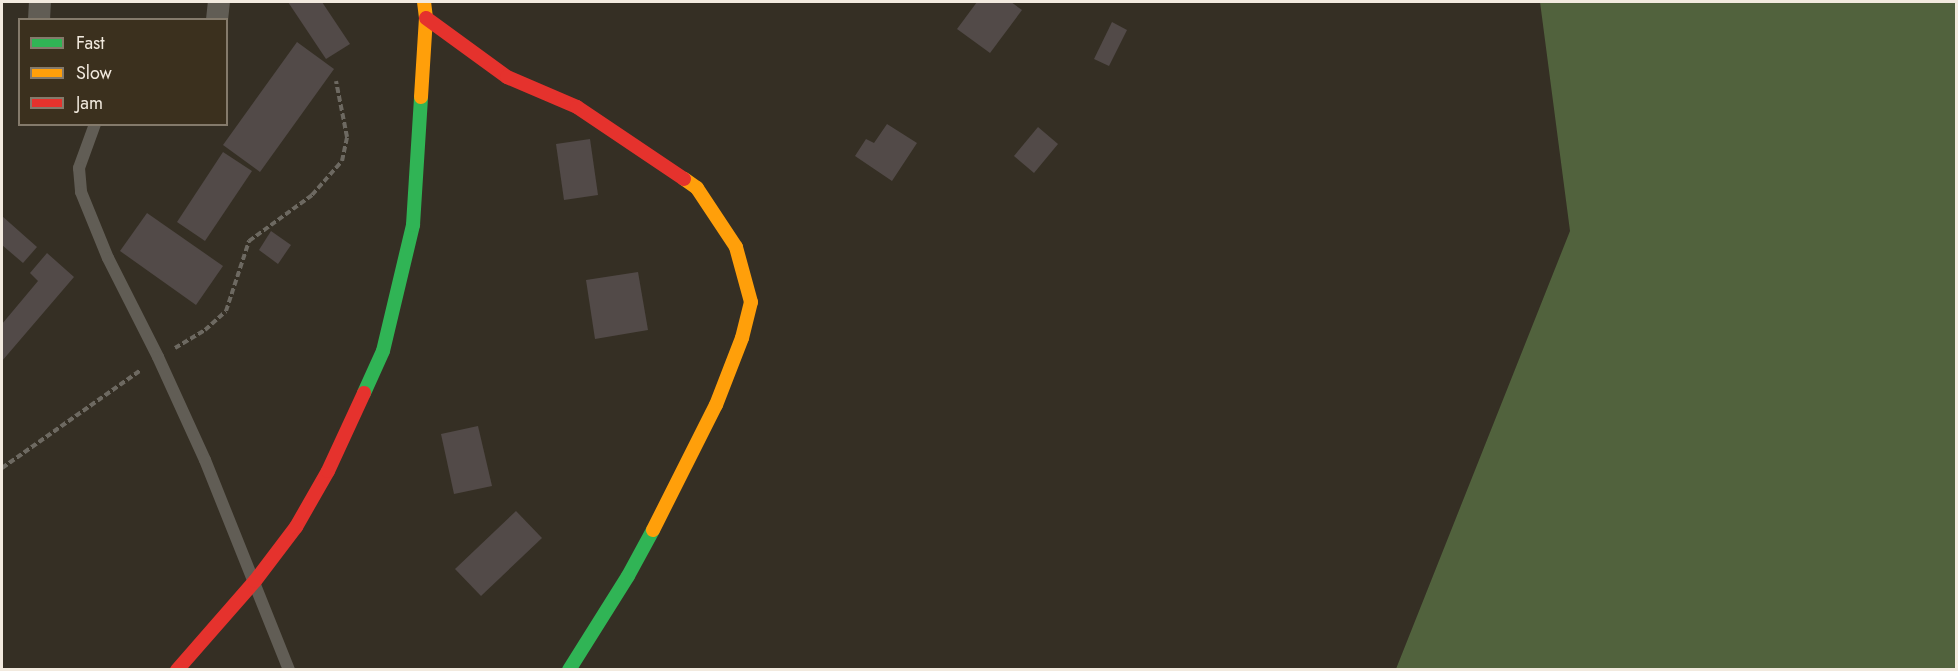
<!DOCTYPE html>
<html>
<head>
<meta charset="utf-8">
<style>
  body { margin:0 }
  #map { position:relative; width:1958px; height:671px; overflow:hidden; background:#352f24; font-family:Jost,sans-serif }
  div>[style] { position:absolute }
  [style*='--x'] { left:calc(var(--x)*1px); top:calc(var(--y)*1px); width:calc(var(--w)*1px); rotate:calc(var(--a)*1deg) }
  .forest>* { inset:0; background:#51623d }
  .building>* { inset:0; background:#524a48 }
  .path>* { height:4px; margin-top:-2px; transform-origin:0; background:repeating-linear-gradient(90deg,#6d6961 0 6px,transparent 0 9px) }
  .lane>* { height:12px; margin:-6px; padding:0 6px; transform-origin:6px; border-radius:6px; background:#615d55 }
  .street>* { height:22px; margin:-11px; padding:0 11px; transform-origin:11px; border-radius:11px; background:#615d55 }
  .fast>* { height:14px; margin:-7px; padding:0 7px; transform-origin:7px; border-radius:7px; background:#30b455 }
  .slow>* { height:14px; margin:-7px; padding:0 7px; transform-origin:7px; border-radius:7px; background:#ff9f0a }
  .jam>* { height:14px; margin:-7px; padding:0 7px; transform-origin:7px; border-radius:7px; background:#e5322d }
  span { translate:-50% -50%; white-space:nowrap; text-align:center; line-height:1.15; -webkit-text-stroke:6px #3b301e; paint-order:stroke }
  .frame { position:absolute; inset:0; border:3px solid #f2eadf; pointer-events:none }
  .legend { position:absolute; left:18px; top:18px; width:210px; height:108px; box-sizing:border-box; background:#3b301e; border:2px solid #847a6b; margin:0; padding:8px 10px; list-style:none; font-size:18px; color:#f2eadf }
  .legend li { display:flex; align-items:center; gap:12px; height:30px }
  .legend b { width:30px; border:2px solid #847a6b }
</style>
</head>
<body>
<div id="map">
  <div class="forest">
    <i style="clip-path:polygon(1540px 2px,1956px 2px,1956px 669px,1396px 669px,1570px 231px)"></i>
  </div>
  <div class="building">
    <i style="clip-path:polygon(288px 2px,322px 2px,350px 44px,326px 59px)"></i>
    <i style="clip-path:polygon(977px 2px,1011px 2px,1022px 10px,990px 53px,957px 29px)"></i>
    <i style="clip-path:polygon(1112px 22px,1127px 30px,1109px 66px,1094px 59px)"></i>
    <i style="clip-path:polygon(297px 42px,334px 69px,260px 172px,223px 145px)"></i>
    <i style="clip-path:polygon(887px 124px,917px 143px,892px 181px,855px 156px,866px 139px,874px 143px)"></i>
    <i style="clip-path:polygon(1038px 127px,1058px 144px,1034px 173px,1014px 156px)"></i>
    <i style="clip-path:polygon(590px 139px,598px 195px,564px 200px,556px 144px)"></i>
    <i style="clip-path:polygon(223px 152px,252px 171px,205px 241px,177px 222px)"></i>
    <i style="clip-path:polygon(147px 213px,223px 266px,196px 305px,120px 251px)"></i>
    <i style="clip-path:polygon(2px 216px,37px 247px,23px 263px,2px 245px)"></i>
    <i style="clip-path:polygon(271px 231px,291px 245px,278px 264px,259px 250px)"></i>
    <i style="clip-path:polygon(47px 253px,74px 277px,2px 361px,2px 324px,38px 281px,30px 273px)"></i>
    <i style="clip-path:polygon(638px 272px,648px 330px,595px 339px,586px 280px)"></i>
    <i style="clip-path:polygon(478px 426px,492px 486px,454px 494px,441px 434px)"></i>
    <i style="clip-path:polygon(516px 511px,542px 538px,481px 596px,455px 569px)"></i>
  </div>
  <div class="path">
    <i style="--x:175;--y:348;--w:35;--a:-31"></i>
    <i style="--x:205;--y:330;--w:28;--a:-42"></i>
    <i style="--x:226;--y:311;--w:74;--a:-71.8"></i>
    <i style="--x:249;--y:241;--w:78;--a:-36.1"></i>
    <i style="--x:312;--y:195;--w:45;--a:-48.6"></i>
    <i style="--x:342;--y:161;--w:25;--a:-78"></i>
    <i style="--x:347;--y:137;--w:57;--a:-101.1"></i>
    <i style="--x:2;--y:468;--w:170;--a:-35.2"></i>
  </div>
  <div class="lane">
    <i style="--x:95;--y:124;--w:47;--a:110"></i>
    <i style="--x:79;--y:168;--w:24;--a:85"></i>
    <i style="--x:81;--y:192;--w:71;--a:67.8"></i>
    <i style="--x:108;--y:258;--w:111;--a:63.2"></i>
    <i style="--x:158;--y:357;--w:113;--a:65.5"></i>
    <i style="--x:205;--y:460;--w:226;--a:68.2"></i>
  </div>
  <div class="street">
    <i style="--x:39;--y:20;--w:18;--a:-87"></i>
    <i style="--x:217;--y:20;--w:18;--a:-84"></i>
  </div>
  <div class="fast">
    <i style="--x:364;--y:393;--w:46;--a:-65.7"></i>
    <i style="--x:383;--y:351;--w:130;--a:-76.6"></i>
    <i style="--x:413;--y:225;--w:128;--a:-86.4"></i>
    <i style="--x:569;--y:670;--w:111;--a:-57.9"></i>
    <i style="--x:628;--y:576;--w:52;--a:-61.5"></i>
  </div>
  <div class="slow">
    <i style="--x:421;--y:97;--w:79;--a:-86.4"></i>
    <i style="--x:426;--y:18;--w:16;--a:-97"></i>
    <i style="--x:653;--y:530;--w:140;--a:-63.3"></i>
    <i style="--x:716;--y:405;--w:72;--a:-68.8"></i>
    <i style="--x:742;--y:338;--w:37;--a:-76"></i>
    <i style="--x:751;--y:302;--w:57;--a:-105.3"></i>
    <i style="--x:736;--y:247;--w:71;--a:-123.5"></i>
    <i style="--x:697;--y:188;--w:16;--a:-145"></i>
  </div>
  <div class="jam">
    <i style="--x:426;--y:18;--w:100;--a:36.1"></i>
    <i style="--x:507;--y:77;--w:76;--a:23.2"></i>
    <i style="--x:577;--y:107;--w:129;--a:33.9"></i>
    <i style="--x:177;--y:670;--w:118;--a:-48.8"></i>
    <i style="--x:255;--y:581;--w:68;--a:-52.8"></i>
    <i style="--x:296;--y:527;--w:64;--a:-60.3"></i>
    <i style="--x:328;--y:471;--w:86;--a:-65.2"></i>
  </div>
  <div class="frame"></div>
  <ul class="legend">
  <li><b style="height:8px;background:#30b455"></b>Fast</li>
  <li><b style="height:8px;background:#ff9f0a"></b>Slow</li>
  <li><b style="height:8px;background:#e5322d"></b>Jam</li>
  </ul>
</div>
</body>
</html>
